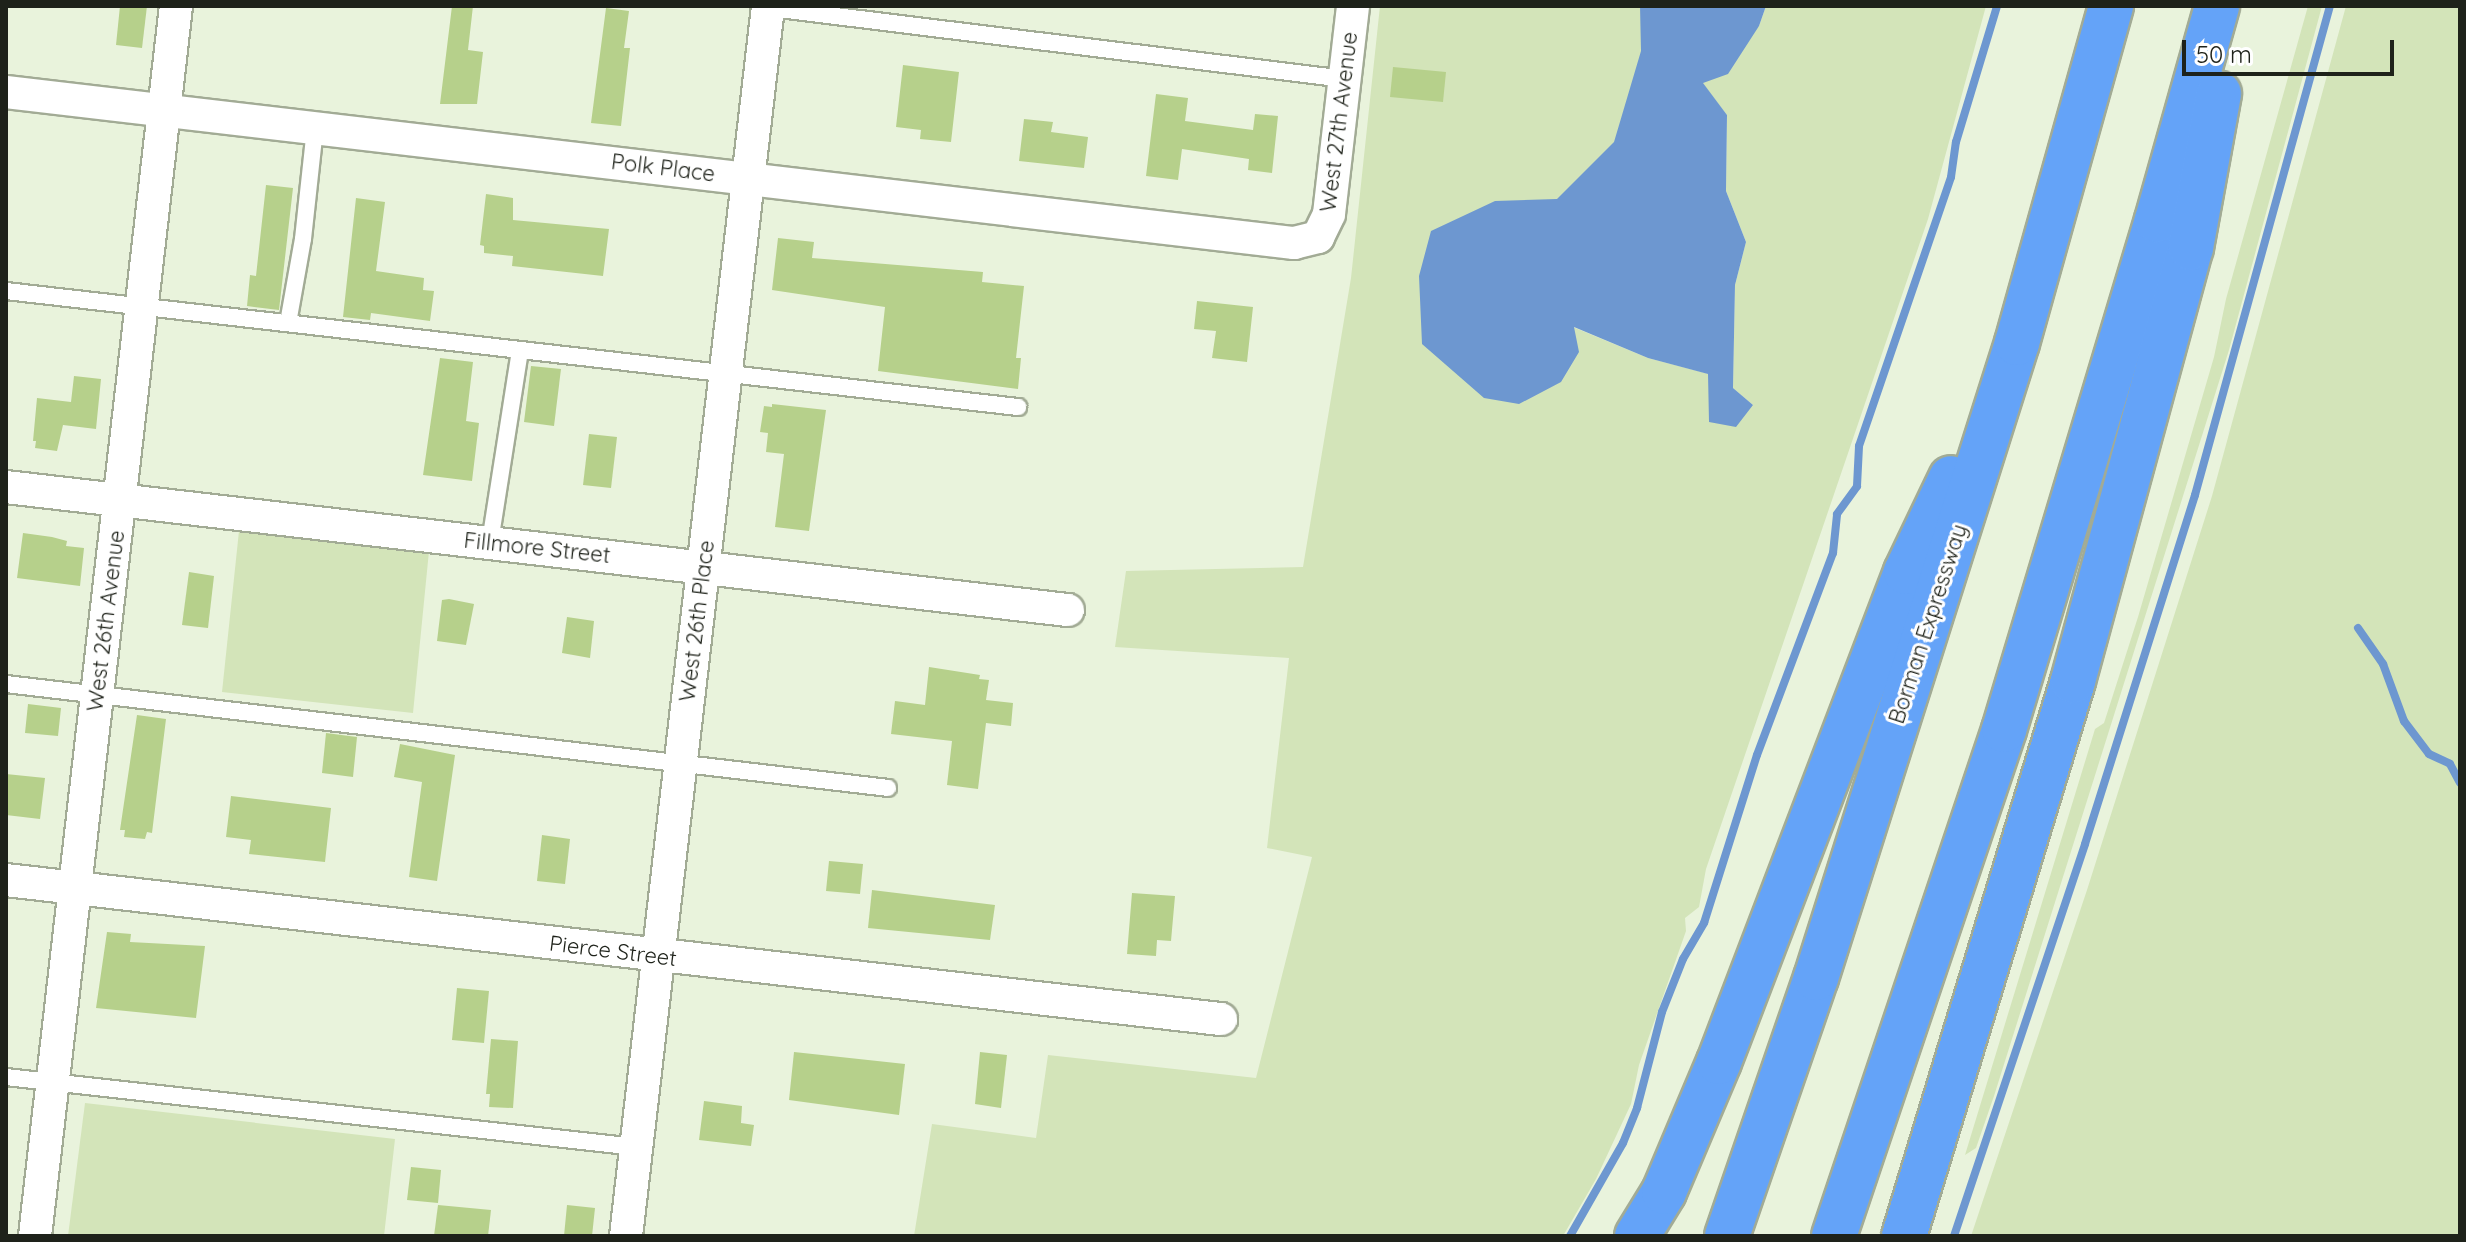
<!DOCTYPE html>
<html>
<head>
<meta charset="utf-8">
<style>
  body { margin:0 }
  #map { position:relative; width:2466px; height:1242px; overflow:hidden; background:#e9f3dc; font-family:Quicksand,sans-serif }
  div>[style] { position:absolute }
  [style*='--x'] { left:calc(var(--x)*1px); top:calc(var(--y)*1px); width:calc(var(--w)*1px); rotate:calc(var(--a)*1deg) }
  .green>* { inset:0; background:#d3e4b9 }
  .water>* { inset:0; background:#6d97d0 }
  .stream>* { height:8px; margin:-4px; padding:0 4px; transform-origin:4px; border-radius:4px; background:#6d97d0 }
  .building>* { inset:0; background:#b6d08b }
  .roads { filter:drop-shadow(2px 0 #a2ab95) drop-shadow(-2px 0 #a2ab95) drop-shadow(0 2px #a2ab95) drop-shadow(0 -2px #a2ab95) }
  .service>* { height:16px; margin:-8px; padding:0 8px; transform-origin:8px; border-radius:8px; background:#fff }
  .minor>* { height:32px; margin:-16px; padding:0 16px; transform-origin:16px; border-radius:16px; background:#fff }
  .motorway>* { height:44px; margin:-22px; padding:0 22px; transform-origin:22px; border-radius:22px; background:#64a3f8 }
  span { translate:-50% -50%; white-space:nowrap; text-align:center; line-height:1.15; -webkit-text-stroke:6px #fff; paint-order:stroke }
  .street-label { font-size:22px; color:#1e221a }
  .frame { position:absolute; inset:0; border:8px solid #1e221a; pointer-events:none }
  .scale { position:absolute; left:2182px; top:40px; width:212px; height:36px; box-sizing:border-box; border:4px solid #1e221a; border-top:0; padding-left:10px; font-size:24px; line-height:28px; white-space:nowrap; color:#1e221a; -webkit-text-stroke:6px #fff; paint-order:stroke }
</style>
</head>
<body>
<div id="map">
  <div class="green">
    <i style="clip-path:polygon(1380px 6px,1686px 6px,1573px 327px,1648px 358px,1709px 374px,1709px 422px,1753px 405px,1733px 388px,1735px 285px,1746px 242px,1726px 191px,1727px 115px,1702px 83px,1759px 26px,1766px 6px,1986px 6px,1928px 219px,1706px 869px,1699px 907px,1685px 918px,1686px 931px,1639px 1065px,1631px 1104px,1596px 1179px,1563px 1236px,914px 1236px,932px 1124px,1036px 1138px,1048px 1055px,1256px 1078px,1312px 857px,1267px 848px,1289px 658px,1115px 647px,1126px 571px,1303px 567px,1351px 278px)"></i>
    <i style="clip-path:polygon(2308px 6px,2322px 6px,2229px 350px,1994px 1096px,1976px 1148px,1965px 1155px,2095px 729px,2104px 723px,2138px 617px,2214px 357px,2226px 299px)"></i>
    <i style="clip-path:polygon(2346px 6px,2460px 6px,2460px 1236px,1971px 1236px,2087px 890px,2212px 496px)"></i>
    <i style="clip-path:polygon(239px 531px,429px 551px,413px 713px,222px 692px)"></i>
    <i style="clip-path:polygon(85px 1103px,395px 1139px,384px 1236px,68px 1236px)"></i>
  </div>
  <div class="water">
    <i style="clip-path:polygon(1640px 6px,1766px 6px,1759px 26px,1728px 74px,1703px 83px,1727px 115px,1726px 191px,1746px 242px,1735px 285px,1733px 388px,1753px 405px,1736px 427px,1709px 422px,1708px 374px,1648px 358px,1574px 327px,1579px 352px,1561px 382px,1519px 404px,1484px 398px,1422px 344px,1419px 276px,1431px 231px,1495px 201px,1557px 199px,1614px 142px,1641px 51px)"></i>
  </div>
  <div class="stream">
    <i style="--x:2358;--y:628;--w:44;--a:55.2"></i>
    <i style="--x:2383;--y:664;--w:61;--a:69.8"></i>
    <i style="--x:2404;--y:721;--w:41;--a:52.9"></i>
    <i style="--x:2429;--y:754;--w:23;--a:25"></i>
    <i style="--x:2450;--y:764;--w:21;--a:62"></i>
    <i style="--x:1570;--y:1236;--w:107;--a:-60.3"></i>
    <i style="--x:1623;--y:1143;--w:38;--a:-68"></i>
    <i style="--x:1637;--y:1108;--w:99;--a:-75.4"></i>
    <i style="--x:1662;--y:1012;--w:57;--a:-68.4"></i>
    <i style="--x:1683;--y:959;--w:42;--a:-59.7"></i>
    <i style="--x:1704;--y:923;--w:176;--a:-72.5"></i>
    <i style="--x:1757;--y:755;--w:216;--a:-69.4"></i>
    <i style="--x:1833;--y:553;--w:39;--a:-84"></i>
    <i style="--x:1837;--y:514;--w:34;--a:-54"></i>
    <i style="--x:1857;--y:486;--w:40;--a:-87.1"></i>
    <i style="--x:1859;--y:446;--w:284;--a:-71.1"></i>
    <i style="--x:1951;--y:177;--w:35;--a:-82"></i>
    <i style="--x:1956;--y:142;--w:142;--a:-73.2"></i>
    <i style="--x:1954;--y:1236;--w:413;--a:-71.5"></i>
    <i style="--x:2085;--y:844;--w:366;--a:-72.5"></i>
    <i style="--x:2195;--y:495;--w:507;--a:-74.57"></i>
  </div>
  <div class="building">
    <i style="clip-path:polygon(120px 6px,147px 6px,142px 48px,116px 45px)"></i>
    <i style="clip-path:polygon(452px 6px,473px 6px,468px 50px,483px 52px,477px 104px,440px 104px)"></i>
    <i style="clip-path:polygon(606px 8px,629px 11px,624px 48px,630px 48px,621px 126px,591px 123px)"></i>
    <i style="clip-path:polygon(903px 65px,959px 72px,951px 142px,920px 139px,921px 130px,896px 127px)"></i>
    <i style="clip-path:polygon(1393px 67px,1446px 72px,1443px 102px,1390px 97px)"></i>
    <i style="clip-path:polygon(1156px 94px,1188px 98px,1185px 121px,1253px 130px,1255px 114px,1278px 116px,1272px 173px,1248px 170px,1249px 159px,1182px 149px,1178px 180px,1146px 176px)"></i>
    <i style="clip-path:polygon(1024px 119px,1053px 122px,1051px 132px,1088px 137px,1084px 168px,1019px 161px)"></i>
    <i style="clip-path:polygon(266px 185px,293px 188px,279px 310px,247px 306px,250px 275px,256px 276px)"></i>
    <i style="clip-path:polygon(486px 194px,513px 198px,513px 220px,609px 229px,603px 276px,512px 266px,513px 256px,484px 253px,484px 246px,480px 245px)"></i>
    <i style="clip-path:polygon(356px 198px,385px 202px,376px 271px,424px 278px,423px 290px,434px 291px,430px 321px,371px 313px,370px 320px,343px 317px)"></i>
    <i style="clip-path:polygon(778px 238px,814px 242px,812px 258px,983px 272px,982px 282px,1024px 286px,1016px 358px,1021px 358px,1018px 389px,878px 371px,885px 307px,772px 290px)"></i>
    <i style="clip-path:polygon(1197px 301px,1253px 307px,1247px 362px,1212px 358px,1216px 331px,1194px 329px)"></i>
    <i style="clip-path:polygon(440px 358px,473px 362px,466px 421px,479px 423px,472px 481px,423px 475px)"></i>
    <i style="clip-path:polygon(531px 366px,561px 369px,554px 426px,524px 422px)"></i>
    <i style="clip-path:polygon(74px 376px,101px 379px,96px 429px,63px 425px,57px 451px,35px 448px,36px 441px,33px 441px,37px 398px,71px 402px)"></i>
    <i style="clip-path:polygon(772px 404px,826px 410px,809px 531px,775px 527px,784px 454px,766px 452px,768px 433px,760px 432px,764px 406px,772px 407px)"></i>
    <i style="clip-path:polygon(589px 434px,617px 437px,611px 488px,583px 485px)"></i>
    <i style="clip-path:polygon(23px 533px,52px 537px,67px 541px,66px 546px,84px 548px,80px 586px,17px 578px)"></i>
    <i style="clip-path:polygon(189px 572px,214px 576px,208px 628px,182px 625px)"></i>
    <i style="clip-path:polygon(449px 599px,474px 604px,466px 645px,437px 641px,442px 600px)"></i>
    <i style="clip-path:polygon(567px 617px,594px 621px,590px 658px,562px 653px)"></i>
    <i style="clip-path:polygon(929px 667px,980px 675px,979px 679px,989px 680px,986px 700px,1013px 703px,1011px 726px,986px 723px,978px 789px,947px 785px,952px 741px,891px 734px,895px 701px,925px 705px)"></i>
    <i style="clip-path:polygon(28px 704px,61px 708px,58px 736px,25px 733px)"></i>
    <i style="clip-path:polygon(137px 715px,166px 719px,152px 833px,147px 832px,145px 839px,124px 837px,125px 830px,120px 830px)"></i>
    <i style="clip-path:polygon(326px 733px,357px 737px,353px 777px,322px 773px)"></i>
    <i style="clip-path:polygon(400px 744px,455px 755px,437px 881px,409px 877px,422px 782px,394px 777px)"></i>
    <i style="clip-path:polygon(6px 774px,45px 778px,40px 819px,6px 815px)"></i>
    <i style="clip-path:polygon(231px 796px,331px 808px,325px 862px,249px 854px,251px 840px,226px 837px)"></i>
    <i style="clip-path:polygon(542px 835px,570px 839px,565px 884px,537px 881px)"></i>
    <i style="clip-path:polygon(829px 861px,863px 864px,860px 894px,826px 891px)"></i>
    <i style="clip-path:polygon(872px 890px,995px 905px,990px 940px,868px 928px)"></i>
    <i style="clip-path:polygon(1132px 893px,1175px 896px,1171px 941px,1157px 940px,1156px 956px,1127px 954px)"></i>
    <i style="clip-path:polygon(107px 932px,131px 934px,130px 942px,205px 946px,196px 1018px,96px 1008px)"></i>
    <i style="clip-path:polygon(457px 988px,489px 991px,484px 1043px,452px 1040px)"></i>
    <i style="clip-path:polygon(491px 1039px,518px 1041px,513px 1108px,489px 1107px,490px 1094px,486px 1094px)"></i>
    <i style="clip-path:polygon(794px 1052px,905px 1064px,899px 1115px,789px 1100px)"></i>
    <i style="clip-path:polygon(980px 1052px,1007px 1055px,1001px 1108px,975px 1104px)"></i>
    <i style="clip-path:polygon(704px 1101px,742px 1106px,741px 1123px,754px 1125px,751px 1146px,699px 1140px)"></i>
    <i style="clip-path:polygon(411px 1167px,441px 1170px,438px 1203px,407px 1200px)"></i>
    <i style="clip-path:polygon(438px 1205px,491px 1210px,488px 1236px,434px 1236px)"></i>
    <i style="clip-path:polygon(567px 1205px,595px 1208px,592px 1236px,564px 1236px)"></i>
  </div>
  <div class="roads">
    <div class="service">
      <i style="--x:763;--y:7;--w:586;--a:7.05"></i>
      <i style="--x:6;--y:291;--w:1019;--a:6.54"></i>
      <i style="--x:288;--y:323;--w:85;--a:-79.9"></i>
      <i style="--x:303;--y:239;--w:112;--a:-83.8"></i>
      <i style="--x:490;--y:542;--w:194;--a:-81.1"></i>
      <i style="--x:6;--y:684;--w:888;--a:6.72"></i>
      <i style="--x:6;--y:1077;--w:634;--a:6.34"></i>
    </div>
    <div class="minor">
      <i style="--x:6;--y:92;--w:1297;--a:6.69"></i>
      <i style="--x:1294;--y:243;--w:25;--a:-14"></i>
      <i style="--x:1318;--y:237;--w:25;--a:-64"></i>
      <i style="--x:1329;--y:214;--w:209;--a:-83.4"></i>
      <i style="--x:6;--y:487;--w:1069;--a:6.61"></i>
      <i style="--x:6;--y:880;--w:1223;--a:6.53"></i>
      <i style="--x:35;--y:1236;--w:1238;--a:-83.46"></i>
      <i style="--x:626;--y:1236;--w:1238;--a:-83.41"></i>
    </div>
    <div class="motorway">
      <i style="--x:1637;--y:1236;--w:52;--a:-58.5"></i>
      <i style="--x:1664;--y:1192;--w:141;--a:-67.1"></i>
      <i style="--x:1719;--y:1062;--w:524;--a:-69.11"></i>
      <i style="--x:1906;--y:572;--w:104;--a:-64.4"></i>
      <i style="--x:1727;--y:1236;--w:273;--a:-71"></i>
      <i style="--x:1816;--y:978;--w:666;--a:-72.44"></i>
      <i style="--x:2017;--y:343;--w:350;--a:-74.4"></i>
      <i style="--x:1834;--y:1236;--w:534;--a:-71.43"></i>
      <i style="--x:2004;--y:730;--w:532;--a:-73.3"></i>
      <i style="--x:2157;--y:220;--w:222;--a:-74.3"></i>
      <i style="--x:1904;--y:1236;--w:580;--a:-73.06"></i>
      <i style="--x:2073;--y:681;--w:449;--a:-74.8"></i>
      <i style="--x:2191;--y:248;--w:157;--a:-79.7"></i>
    </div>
  </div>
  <div class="street-label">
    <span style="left:1339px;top:122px;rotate:-83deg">West 27th Avenue</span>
    <span style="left:663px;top:168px;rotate:7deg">Polk Place</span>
    <span style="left:537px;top:548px;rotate:6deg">Fillmore Street</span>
    <span style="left:106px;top:621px;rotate:-83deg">West 26th Avenue</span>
    <span style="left:697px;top:621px;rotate:-83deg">West 26th Place</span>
    <span style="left:1928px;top:624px;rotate:-72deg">Borman Expressway</span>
    <span style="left:613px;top:951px;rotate:7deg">Pierce Street</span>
  </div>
  <div class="frame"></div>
  <div class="scale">50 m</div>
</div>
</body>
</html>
